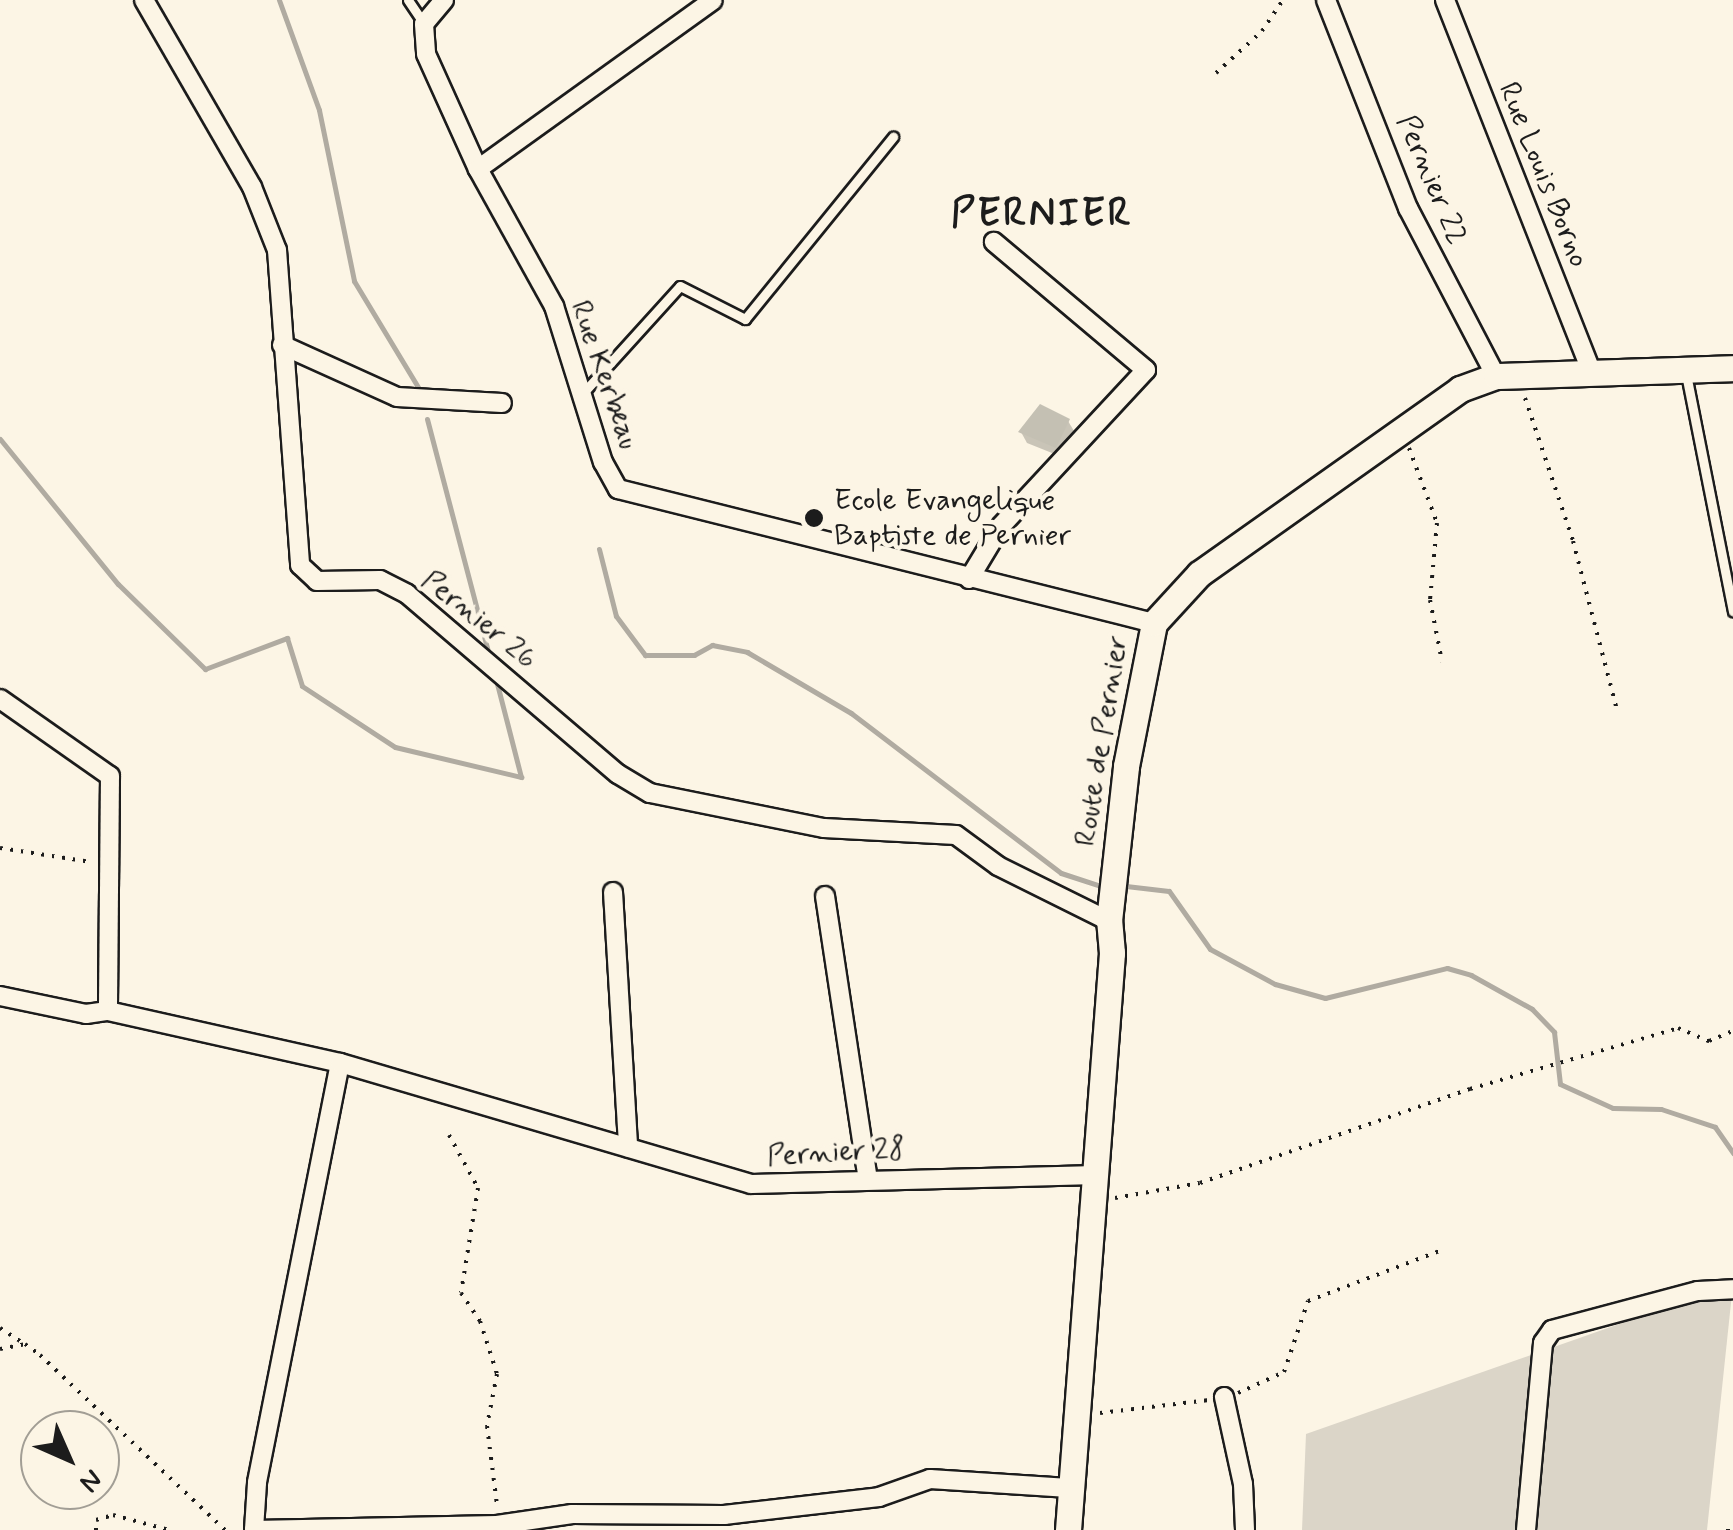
<!DOCTYPE html>
<html>
<head>
<meta charset="utf-8">
<style>
  body { margin:0 }
  #map { position:relative; width:1733px; height:1530px; overflow:hidden; background:#fcf5e5; font-family:Mynerve,sans-serif }
  div>[style] { position:absolute }
  [style*='--x'] { left:calc(var(--x)*1px); top:calc(var(--y)*1px); width:calc(var(--w)*1px); rotate:calc(var(--a)*1deg) }
  .green>* { inset:0; background:#dbd5c8 }
  .shadow>* { inset:0; background:#0003 }
  .stream>* { height:5px; margin:-2.5px; padding:0 2.5px; transform-origin:2.5px; border-radius:2.5px; background:#b0aba1 }
  .building>* { inset:0; background:#c4c0b3 }
  .path>* { height:4px; margin-top:-2px; transform-origin:0; background:repeating-linear-gradient(90deg,#1c1c1c 0 2.5px,transparent 0 10.5px) }
  .roads { filter:drop-shadow(2px 0 #1c1c1c) drop-shadow(-2px 0 #1c1c1c) drop-shadow(0 2px #1c1c1c) drop-shadow(0 -2px #1c1c1c) }
  .lane>* { height:9px; margin:-4.5px; padding:0 4.5px; transform-origin:4.5px; border-radius:4.5px; background:#fcf5e5 }
  .street>* { height:18px; margin:-9px; padding:0 9px; transform-origin:9px; border-radius:9px; background:#fcf5e5 }
  .secondary>* { height:25px; margin:-12.5px; padding:0 12.5px; transform-origin:12.5px; border-radius:12.5px; background:#fcf5e5 }
  .dots>* { width:28px; height:28px; translate:-50% -50%; box-sizing:border-box; border:5px solid #fcf5e5; border-radius:50% }
  span { translate:-50% -50%; white-space:nowrap; text-align:center; line-height:1.15; -webkit-text-stroke:9px #fcf5e5; paint-order:stroke }
  .street-label { font-size:30px; color:#1c1c1c }
  .poi-label { font-size:30px; color:#1c1c1c }
  .left { translate:0 -50%; text-align:left }
  .district-label { font-size:40px; color:#1c1c1c; font-weight:700; letter-spacing:2.5px }
  .north { position:absolute; left:20px; top:1410px; width:100px; height:100px; box-sizing:border-box; background:#fcf5e5; border:2px solid #a29e95; border-radius:50%; rotate:135deg; font-size:28px; font-weight:700; line-height:40px; text-align:center; color:#1c1c1c }
  .north::after { content:''; display:block; margin:auto; width:35px; height:45px; background:#1c1c1c; clip-path:polygon(50% 0,100% 100%,50% 72%,0 100%) }
</style>
</head>
<body>
<div id="map">
  <div class="green">
    <i style="clip-path:polygon(1733px 1284px,1707px 1530px,1302px 1530px,1306px 1434px)"></i>
  </div>
  <div class="shadow">
    <i style="clip-path:polygon(1068px 421px,1074px 431px,1062px 457px,1027px 443px,1021px 432px)"></i>
  </div>
  <div class="stream">
    <i style="--x:279;--y:0;--w:117;--a:70"></i>
    <i style="--x:319;--y:110;--w:175;--a:78.4"></i>
    <i style="--x:354;--y:281;--w:130;--a:58.9"></i>
    <i style="--x:427;--y:419;--w:245;--a:75.3"></i>
    <i style="--x:0;--y:439;--w:187;--a:50.9"></i>
    <i style="--x:118;--y:584;--w:122;--a:44.3"></i>
    <i style="--x:205;--y:669;--w:88;--a:-20.7"></i>
    <i style="--x:287;--y:638;--w:50;--a:72.6"></i>
    <i style="--x:302;--y:686;--w:111;--a:33.3"></i>
    <i style="--x:395;--y:747;--w:130;--a:13.4"></i>
    <i style="--x:521;--y:777;--w:104;--a:-104.4"></i>
    <i style="--x:599;--y:549;--w:69;--a:75.8"></i>
    <i style="--x:616;--y:616;--w:49;--a:53.4"></i>
    <i style="--x:645;--y:655;--w:49;--a:0"></i>
    <i style="--x:694;--y:655;--w:21;--a:-29"></i>
    <i style="--x:712;--y:645;--w:36;--a:11"></i>
    <i style="--x:747;--y:652;--w:121;--a:30.4"></i>
    <i style="--x:851;--y:713;--w:264;--a:37.3"></i>
    <i style="--x:1061;--y:873;--w:39;--a:18"></i>
    <i style="--x:1126;--y:886;--w:43;--a:6.6"></i>
    <i style="--x:1169;--y:891;--w:71;--a:54.7"></i>
    <i style="--x:1210;--y:949;--w:74;--a:28.3"></i>
    <i style="--x:1275;--y:984;--w:52;--a:15.6"></i>
    <i style="--x:1325;--y:998;--w:126;--a:-13.8"></i>
    <i style="--x:1447;--y:968;--w:25;--a:16"></i>
    <i style="--x:1471;--y:975;--w:70;--a:29.1"></i>
    <i style="--x:1532;--y:1009;--w:32;--a:46"></i>
    <i style="--x:1554;--y:1032;--w:52;--a:83.4"></i>
    <i style="--x:1560;--y:1084;--w:58;--a:24.4"></i>
    <i style="--x:1613;--y:1108;--w:48;--a:1.2"></i>
    <i style="--x:1661;--y:1109;--w:57;--a:18.4"></i>
    <i style="--x:1715;--y:1127;--w:32;--a:55"></i>
  </div>
  <div class="building">
    <i style="clip-path:polygon(1040px 404px,1070px 419px,1056px 448px,1018px 432px)"></i>
  </div>
  <div class="path">
    <i style="--x:1216;--y:73;--w:62;--a:-42.4"></i>
    <i style="--x:1262;--y:31;--w:37;--a:-56"></i>
    <i style="--x:1525;--y:398;--w:151;--a:71.4"></i>
    <i style="--x:1573;--y:541;--w:171;--a:75.4"></i>
    <i style="--x:1409;--y:448;--w:80;--a:69.5"></i>
    <i style="--x:1437;--y:523;--w:77;--a:95.2"></i>
    <i style="--x:1430;--y:600;--w:63;--a:79"></i>
    <i style="--x:0;--y:848;--w:92;--a:8.7"></i>
    <i style="--x:449;--y:1135;--w:60;--a:61.3"></i>
    <i style="--x:478;--y:1188;--w:106;--a:99.2"></i>
    <i style="--x:461;--y:1293;--w:34;--a:56"></i>
    <i style="--x:480;--y:1321;--w:56;--a:72.2"></i>
    <i style="--x:497;--y:1374;--w:53;--a:100.9"></i>
    <i style="--x:487;--y:1426;--w:80;--a:82.8"></i>
    <i style="--x:1115;--y:1198;--w:86;--a:-10"></i>
    <i style="--x:1200;--y:1183;--w:286;--a:-19.2"></i>
    <i style="--x:1470;--y:1089;--w:217;--a:-16.3"></i>
    <i style="--x:1678;--y:1028;--w:34;--a:23"></i>
    <i style="--x:1709;--y:1041;--w:26;--a:-23"></i>
    <i style="--x:0;--y:1328;--w:30;--a:33"></i>
    <i style="--x:0;--y:1349;--w:25;--a:-11"></i>
    <i style="--x:25;--y:1344;--w:19;--a:36"></i>
    <i style="--x:40;--y:1355;--w:255;--a:43.4"></i>
    <i style="--x:1238;--y:1393;--w:51;--a:-24.5"></i>
    <i style="--x:1284;--y:1372;--w:75;--a:-71.3"></i>
    <i style="--x:1308;--y:1301;--w:143;--a:-20.8"></i>
    <i style="--x:1100;--y:1413;--w:110;--a:-6.8"></i>
    <i style="--x:96;--y:1530;--w:10;--a:-90"></i>
    <i style="--x:96;--y:1520;--w:18;--a:-16"></i>
    <i style="--x:113;--y:1515;--w:58;--a:15"></i>
    <i style="--x:1728;--y:1530;--w:1;--a:-90"></i>
  </div>
  <div class="roads">
    <div class="lane">
      <i style="--x:408;--y:0;--w:29;--a:56"></i>
      <i style="--x:1686;--y:374;--w:242;--a:78.8"></i>
      <i style="--x:583;--y:393;--w:144;--a:-47.8"></i>
      <i style="--x:680;--y:286;--w:73;--a:26.9"></i>
      <i style="--x:745;--y:319;--w:235;--a:-50.9"></i>
    </div>
    <div class="street">
      <i style="--x:144;--y:0;--w:216;--a:60"></i>
      <i style="--x:252;--y:187;--w:68;--a:68.4"></i>
      <i style="--x:277;--y:250;--w:316;--a:85.8"></i>
      <i style="--x:300;--y:565;--w:23;--a:43"></i>
      <i style="--x:317;--y:581;--w:63;--a:-0.9"></i>
      <i style="--x:380;--y:580;--w:30;--a:27"></i>
      <i style="--x:407;--y:594;--w:277;--a:40.5"></i>
      <i style="--x:618;--y:774;--w:37;--a:31"></i>
      <i style="--x:650;--y:793;--w:177;--a:11.4"></i>
      <i style="--x:824;--y:828;--w:132;--a:3"></i>
      <i style="--x:956;--y:835;--w:52;--a:36.4"></i>
      <i style="--x:998;--y:866;--w:124;--a:26.4"></i>
      <i style="--x:444;--y:0;--w:31;--a:130"></i>
      <i style="--x:424;--y:24;--w:30;--a:86"></i>
      <i style="--x:426;--y:54;--w:126;--a:65.7"></i>
      <i style="--x:478;--y:169;--w:157;--a:61"></i>
      <i style="--x:554;--y:306;--w:164;--a:72.6"></i>
      <i style="--x:603;--y:462;--w:31;--a:61"></i>
      <i style="--x:618;--y:489;--w:552;--a:14.04"></i>
      <i style="--x:1326;--y:0;--w:224;--a:68.5"></i>
      <i style="--x:1408;--y:208;--w:190;--a:62.4"></i>
      <i style="--x:1445;--y:0;--w:398;--a:68.5"></i>
      <i style="--x:478;--y:169;--w:289;--a:-35.7"></i>
      <i style="--x:282;--y:345;--w:126;--a:24.3"></i>
      <i style="--x:397;--y:397;--w:105;--a:3.3"></i>
      <i style="--x:969;--y:579;--w:62;--a:-58.9"></i>
      <i style="--x:1001;--y:526;--w:213;--a:-47.1"></i>
      <i style="--x:1146;--y:370;--w:199;--a:-139.9"></i>
      <i style="--x:0;--y:699;--w:134;--a:35"></i>
      <i style="--x:110;--y:776;--w:235;--a:90.5"></i>
      <i style="--x:108;--y:1011;--w:238;--a:12.6"></i>
      <i style="--x:340;--y:1063;--w:428;--a:101.2"></i>
      <i style="--x:257;--y:1483;--w:47;--a:93.7"></i>
      <i style="--x:613;--y:892;--w:256;--a:86.6"></i>
      <i style="--x:825;--y:896;--w:286;--a:81.4"></i>
      <i style="--x:0;--y:996;--w:88;--a:11.8"></i>
      <i style="--x:86;--y:1014;--w:22;--a:-8"></i>
      <i style="--x:340;--y:1063;--w:428;--a:16.4"></i>
      <i style="--x:751;--y:1184;--w:346;--a:-1.5"></i>
      <i style="--x:1224;--y:1397;--w:89;--a:77.7"></i>
      <i style="--x:1243;--y:1484;--w:46;--a:87.5"></i>
      <i style="--x:254;--y:1530;--w:243;--a:-1.2"></i>
      <i style="--x:497;--y:1525;--w:76;--a:-8.3"></i>
      <i style="--x:572;--y:1514;--w:152;--a:0.4"></i>
      <i style="--x:724;--y:1515;--w:156;--a:-6.6"></i>
      <i style="--x:879;--y:1497;--w:54;--a:-19.4"></i>
      <i style="--x:930;--y:1479;--w:139;--a:3.7"></i>
      <i style="--x:1526;--y:1530;--w:188;--a:-84.8"></i>
      <i style="--x:1543;--y:1343;--w:16;--a:-55"></i>
      <i style="--x:1552;--y:1330;--w:151;--a:-15"></i>
      <i style="--x:1698;--y:1291;--w:35;--a:-3"></i>
    </div>
    <div class="secondary">
      <i style="--x:1068;--y:1530;--w:579;--a:-85.64"></i>
      <i style="--x:1112;--y:953;--w:32;--a:-95"></i>
      <i style="--x:1109;--y:921;--w:156;--a:-83.7"></i>
      <i style="--x:1126;--y:766;--w:146;--a:-78.9"></i>
      <i style="--x:1154;--y:623;--w:67;--a:-47.4"></i>
      <i style="--x:1199;--y:574;--w:320;--a:-35.3"></i>
      <i style="--x:1460;--y:389;--w:38;--a:-20"></i>
      <i style="--x:1496;--y:376;--w:237;--a:-1.9"></i>
    </div>
  </div>
  <div class="dots">
    <i style="left:814px;top:518px;background:#1c1c1c"></i>
  </div>
  <div class="street-label">
    <span style="left:1543px;top:175px;rotate:68deg">Rue Louis Borno</span>
    <span style="left:1431px;top:180px;rotate:67deg">Pernier 22</span>
    <span style="left:604px;top:375px;rotate:71deg">Rue Kerbeau</span>
    <span style="left:479px;top:620px;rotate:39deg">Pernier 26</span>
    <span style="left:1102px;top:741px;rotate:-81deg">Route de Pernier</span>
    <span style="left:836px;top:1153px;rotate:-3deg">Pernier 28</span>
  </div>
  <div class="poi-label">
    <span class="left" style="left:834px;top:518px">Ecole Evangelique<br>Baptiste de Pernier</span>
  </div>
  <div class="district-label">
    <span style="left:1042px;top:214px">PERNIER</span>
  </div>
  <div class="north">N</div>
</div>
</body>
</html>
